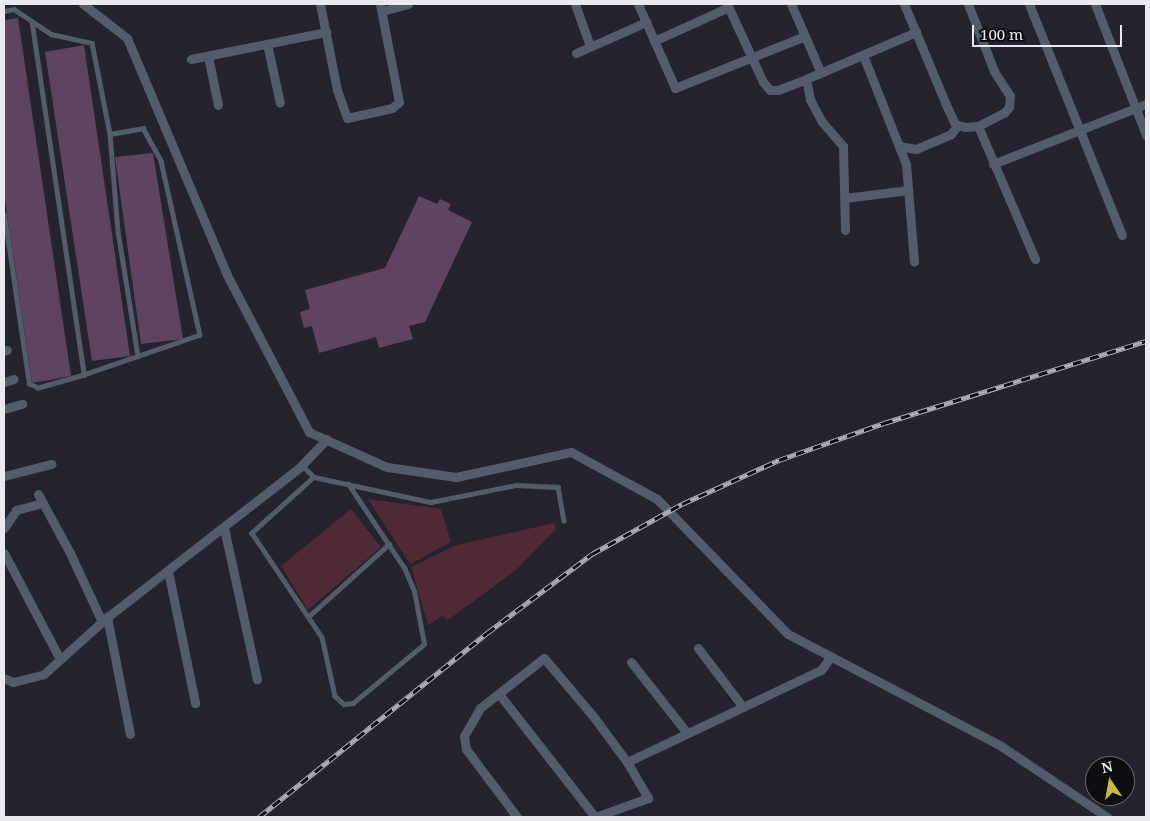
<!DOCTYPE html>
<html>
<head>
<meta charset="utf-8">
<style>
  body { margin:0 }
  #map { position:relative; width:1150px; height:821px; overflow:hidden; background:#25232d; font-family:"Noto Serif",serif }
  div>[style] { position:absolute }
  [style*='--x'] { left:calc(var(--x)*1px); top:calc(var(--y)*1px); width:calc(var(--w)*1px); rotate:calc(var(--a)*1deg) }
  .green>* { inset:0; background:#4f2a35 }
  .building>* { inset:0; background:#60445f }
  .service>* { height:4.5px; margin:-2.25px; padding:0 2.25px; transform-origin:2.25px; border-radius:2.25px; background:#535c6a }
  .minor>* { height:9px; margin:-4.5px; padding:0 4.5px; transform-origin:4.5px; border-radius:4.5px; background:#535c6a }
  .rail>* { height:5px; margin-top:-2.5px; transform-origin:0; background:repeating-linear-gradient(90deg,#0e0d11 0 9px,#aeadb5 0 18px); box-sizing:border-box; border-block:1px solid #aeadb5 }
  span { translate:-50% -50%; white-space:nowrap; text-align:center; line-height:1.15; -webkit-text-stroke:4.5px #0e0d11; paint-order:stroke }
  .frame { position:absolute; inset:0; border:5px solid #eae9f0; pointer-events:none }
  .north { position:absolute; left:1085px; top:756px; width:50px; height:50px; box-sizing:border-box; background:#0e0d11; border:1px solid #66656a; border-radius:50%; rotate:348deg; font-size:14px; font-weight:700; line-height:20px; text-align:center; color:#eae9f0 }
  .north::after { content:''; display:block; margin:auto; width:18px; height:22px; background:#c5bc3d; clip-path:polygon(50% 0,100% 100%,50% 72%,0 100%) }
  .scale { position:absolute; left:972px; top:25px; width:150px; height:22px; box-sizing:border-box; border:2px solid #eae9f0; border-top:0; padding-left:6px; font-size:15px; line-height:18px; white-space:nowrap; color:#eae9f0; -webkit-text-stroke:4px #0e0d11; paint-order:stroke }
</style>
</head>
<body>
<div id="map">
  <div class="green">
    <i style="clip-path:polygon(368px 499px,441px 509px,451px 542px,410px 564px)"></i>
    <i style="clip-path:polygon(351px 509px,381px 547px,308px 610px,281px 566px)"></i>
    <i style="clip-path:polygon(554px 523px,556px 529px,517px 569px,448px 620px,442px 616px,428px 625px,411px 567px,457px 545px)"></i>
  </div>
  <div class="building">
    <i style="clip-path:polygon(18px 18px,71px 376px,32px 383px,4px 194px,4px 20px)"></i>
    <i style="clip-path:polygon(84px 45px,130px 356px,92px 361px,45px 52px)"></i>
    <i style="clip-path:polygon(153px 153px,183px 339px,141px 344px,115px 157px)"></i>
    <i style="clip-path:polygon(419px 196px,437px 204px,440px 199px,451px 204px,448px 210px,472px 222px,425px 322px,409px 326px,413px 339px,379px 348px,376px 337px,319px 353px,312px 326px,304px 328px,300px 312px,310px 309px,305px 290px,385px 268px)"></i>
  </div>
  <div class="service">
    <i style="--x:4;--y:11;--w:10;--a:-11"></i>
    <i style="--x:14;--y:9;--w:45;--a:34"></i>
    <i style="--x:51;--y:34;--w:42;--a:12.4"></i>
    <i style="--x:92;--y:43;--w:93;--a:78.8"></i>
    <i style="--x:110;--y:134;--w:34;--a:-10"></i>
    <i style="--x:143;--y:128;--w:38;--a:61"></i>
    <i style="--x:161;--y:161;--w:178;--a:77.4"></i>
    <i style="--x:200;--y:335;--w:126;--a:161"></i>
    <i style="--x:81;--y:376;--w:45;--a:164.4"></i>
    <i style="--x:38;--y:388;--w:10;--a:-156"></i>
    <i style="--x:29;--y:384;--w:171;--a:-98.4"></i>
    <i style="--x:32;--y:21;--w:358;--a:81.6"></i>
    <i style="--x:110;--y:134;--w:97;--a:85.3"></i>
    <i style="--x:118;--y:231;--w:127;--a:80.9"></i>
    <i style="--x:302;--y:465;--w:17;--a:45"></i>
    <i style="--x:314;--y:477;--w:120;--a:12.1"></i>
    <i style="--x:431;--y:502;--w:87;--a:-11.3"></i>
    <i style="--x:516;--y:485;--w:42;--a:2.7"></i>
    <i style="--x:558;--y:487;--w:34;--a:80"></i>
    <i style="--x:314;--y:477;--w:84;--a:137.9"></i>
    <i style="--x:252;--y:533;--w:125;--a:56.1"></i>
    <i style="--x:322;--y:637;--w:60;--a:77.6"></i>
    <i style="--x:335;--y:696;--w:12;--a:42"></i>
    <i style="--x:344;--y:704;--w:9;--a:-6"></i>
    <i style="--x:353;--y:703;--w:92;--a:-39.7"></i>
    <i style="--x:424;--y:644;--w:54;--a:-100.7"></i>
    <i style="--x:414;--y:591;--w:25;--a:-113"></i>
    <i style="--x:404;--y:568;--w:101;--a:-123.7"></i>
    <i style="--x:308;--y:617;--w:109;--a:-42"></i>
  </div>
  <div class="minor">
    <i style="--x:83;--y:4;--w:56;--a:37.7"></i>
    <i style="--x:127;--y:38;--w:257;--a:67.1"></i>
    <i style="--x:227;--y:275;--w:177;--a:62.4"></i>
    <i style="--x:309;--y:432;--w:85;--a:24.2"></i>
    <i style="--x:387;--y:467;--w:70;--a:8.2"></i>
    <i style="--x:456;--y:477;--w:118;--a:-12.3"></i>
    <i style="--x:571;--y:452;--w:98;--a:28.7"></i>
    <i style="--x:657;--y:499;--w:188;--a:45.9"></i>
    <i style="--x:788;--y:634;--w:241;--a:27.7"></i>
    <i style="--x:1001;--y:746;--w:128;--a:33.8"></i>
    <i style="--x:320;--y:4;--w:88;--a:78.8"></i>
    <i style="--x:337;--y:90;--w:30;--a:70"></i>
    <i style="--x:347;--y:118;--w:46;--a:-12.5"></i>
    <i style="--x:392;--y:108;--w:9;--a:-41"></i>
    <i style="--x:399;--y:102;--w:100;--a:-101"></i>
    <i style="--x:575;--y:4;--w:45;--a:70.3"></i>
    <i style="--x:638;--y:4;--w:92;--a:66.2"></i>
    <i style="--x:675;--y:88;--w:140;--a:-21.8"></i>
    <i style="--x:727;--y:4;--w:86;--a:65.2"></i>
    <i style="--x:763;--y:82;--w:11;--a:49"></i>
    <i style="--x:770;--y:90;--w:8;--a:0"></i>
    <i style="--x:778;--y:90;--w:30;--a:-21"></i>
    <i style="--x:791;--y:4;--w:75;--a:66.5"></i>
    <i style="--x:904;--y:4;--w:114;--a:67.3"></i>
    <i style="--x:948;--y:109;--w:17;--a:65"></i>
    <i style="--x:955;--y:124;--w:10;--a:17"></i>
    <i style="--x:965;--y:127;--w:13;--a:-4"></i>
    <i style="--x:978;--y:126;--w:29;--a:-27"></i>
    <i style="--x:1004;--y:113;--w:8;--a:-50"></i>
    <i style="--x:1009;--y:107;--w:11;--a:-85"></i>
    <i style="--x:1010;--y:96;--w:30;--a:-123"></i>
    <i style="--x:994;--y:71;--w:72;--a:-111.2"></i>
    <i style="--x:1029;--y:4;--w:249;--a:68.1"></i>
    <i style="--x:1095;--y:4;--w:141;--a:68.7"></i>
    <i style="--x:382;--y:11;--w:27;--a:-15"></i>
    <i style="--x:654;--y:41;--w:82;--a:-24.4"></i>
    <i style="--x:267;--y:44;--w:60;--a:77.6"></i>
    <i style="--x:576;--y:53;--w:77;--a:-23.9"></i>
    <i style="--x:863;--y:55;--w:117;--a:68.5"></i>
    <i style="--x:906;--y:164;--w:98;--a:85.3"></i>
    <i style="--x:208;--y:56;--w:50;--a:78.5"></i>
    <i style="--x:191;--y:59;--w:138;--a:-11.3"></i>
    <i style="--x:978;--y:126;--w:145;--a:66.8"></i>
    <i style="--x:899;--y:146;--w:17;--a:10"></i>
    <i style="--x:916;--y:149;--w:38;--a:-23"></i>
    <i style="--x:951;--y:134;--w:11;--a:-52"></i>
    <i style="--x:993;--y:164;--w:164;--a:-21.4"></i>
    <i style="--x:845;--y:198;--w:64;--a:-7.2"></i>
    <i style="--x:845;--y:230;--w:84;--a:-91.4"></i>
    <i style="--x:843;--y:146;--w:32;--a:-131"></i>
    <i style="--x:822;--y:122;--w:26;--a:-118"></i>
    <i style="--x:810;--y:99;--w:20;--a:-101"></i>
    <i style="--x:806;--y:79;--w:120;--a:-23.1"></i>
    <i style="--x:4;--y:351;--w:3;--a:-18"></i>
    <i style="--x:4;--y:382;--w:10;--a:-17"></i>
    <i style="--x:4;--y:409;--w:19;--a:-16"></i>
    <i style="--x:4;--y:476;--w:49;--a:-14.3"></i>
    <i style="--x:38;--y:494;--w:67;--a:61.5"></i>
    <i style="--x:70;--y:553;--w:76;--a:65.1"></i>
    <i style="--x:4;--y:528;--w:22;--a:-56"></i>
    <i style="--x:16;--y:510;--w:27;--a:-15"></i>
    <i style="--x:224;--y:528;--w:155;--a:77.7"></i>
    <i style="--x:4;--y:553;--w:120;--a:62.2"></i>
    <i style="--x:168;--y:571;--w:135;--a:78.4"></i>
    <i style="--x:107;--y:617;--w:119;--a:78.9"></i>
    <i style="--x:698;--y:648;--w:74;--a:52.7"></i>
    <i style="--x:631;--y:662;--w:90;--a:51.7"></i>
    <i style="--x:4;--y:678;--w:10;--a:24"></i>
    <i style="--x:13;--y:682;--w:32;--a:-14"></i>
    <i style="--x:44;--y:674;--w:82;--a:-42"></i>
    <i style="--x:105;--y:619;--w:246;--a:-37.9"></i>
    <i style="--x:299;--y:468;--w:40;--a:-46"></i>
    <i style="--x:499;--y:694;--w:156;--a:52"></i>
    <i style="--x:627;--y:762;--w:215;--a:-25.4"></i>
    <i style="--x:821;--y:670;--w:17;--a:-54"></i>
    <i style="--x:517;--y:817;--w:85;--a:-126.9"></i>
    <i style="--x:466;--y:749;--w:13;--a:-99"></i>
    <i style="--x:464;--y:736;--w:32;--a:-60"></i>
    <i style="--x:480;--y:708;--w:81;--a:-38"></i>
    <i style="--x:544;--y:658;--w:76;--a:49.8"></i>
    <i style="--x:593;--y:716;--w:57;--a:53.5"></i>
    <i style="--x:627;--y:762;--w:42;--a:59.7"></i>
    <i style="--x:648;--y:798;--w:56;--a:160.3"></i>
  </div>
  <div class="rail">
    <i style="--x:259;--y:817;--w:293;--a:-38.9"></i>
    <i style="--x:487;--y:633;--w:131;--a:-37"></i>
    <i style="--x:592;--y:554;--w:103;--a:-29.1"></i>
    <i style="--x:682;--y:504;--w:107;--a:-24.4"></i>
    <i style="--x:779;--y:460;--w:111;--a:-19.4"></i>
    <i style="--x:884;--y:423;--w:275;--a:-17.4"></i>
  </div>
  <div class="frame"></div>
  <div class="north">N</div>
  <div class="scale">100 m</div>
</div>
</body>
</html>
